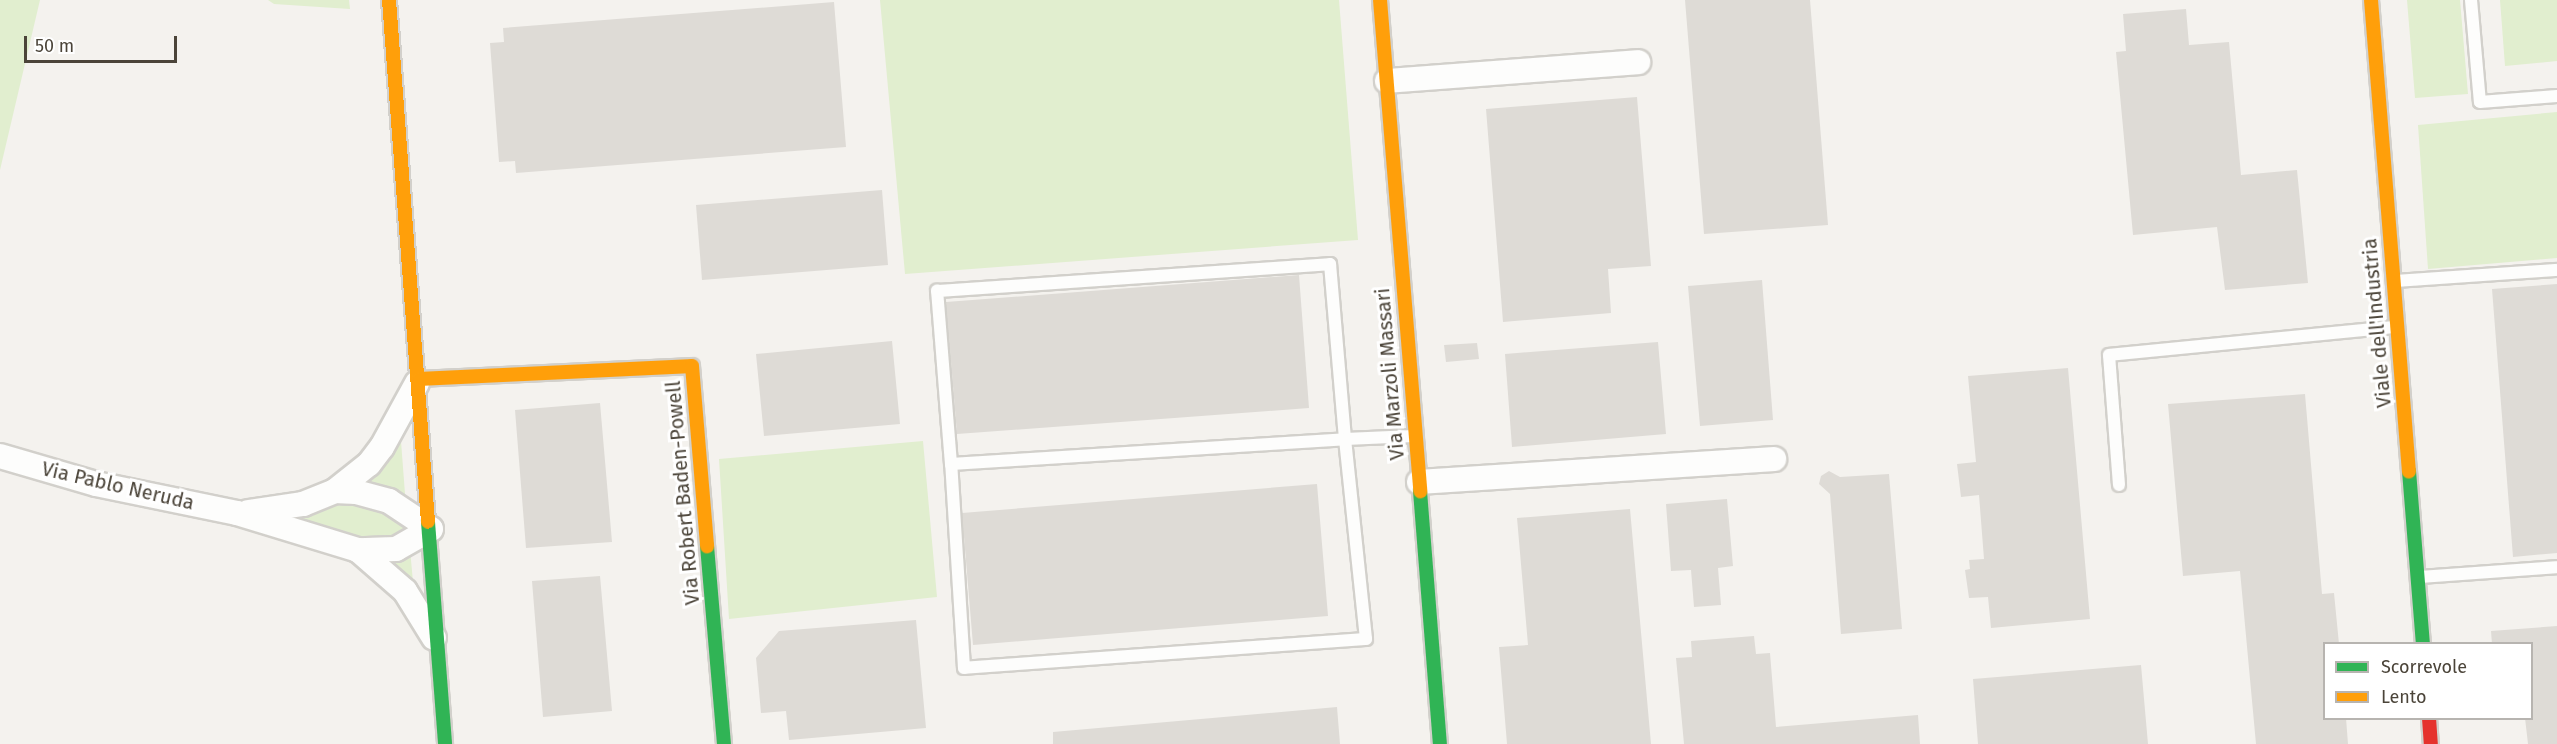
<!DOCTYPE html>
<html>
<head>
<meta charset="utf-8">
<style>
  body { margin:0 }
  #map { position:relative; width:2557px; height:744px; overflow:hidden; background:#f4f2ee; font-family:"Fira Sans",sans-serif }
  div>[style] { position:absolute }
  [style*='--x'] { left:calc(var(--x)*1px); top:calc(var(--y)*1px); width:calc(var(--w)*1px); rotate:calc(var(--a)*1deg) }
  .green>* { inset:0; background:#e1eecf }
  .building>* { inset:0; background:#dedbd6 }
  .roads { filter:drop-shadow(2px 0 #d2d0cb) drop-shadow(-2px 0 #d2d0cb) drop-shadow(0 2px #d2d0cb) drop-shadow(0 -2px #d2d0cb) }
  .lane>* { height:12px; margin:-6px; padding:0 6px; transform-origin:6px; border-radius:6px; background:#fdfdfc }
  .street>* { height:24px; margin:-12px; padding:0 12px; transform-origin:12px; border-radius:12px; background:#fdfdfc }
  .fast>* { height:14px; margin:-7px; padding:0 7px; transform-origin:7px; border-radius:7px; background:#30b455 }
  .slow>* { height:14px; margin:-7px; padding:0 7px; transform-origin:7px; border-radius:7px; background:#ff9f0a }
  .jam>* { height:14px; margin:-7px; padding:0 7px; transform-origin:7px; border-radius:7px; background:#e5322d }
  span { translate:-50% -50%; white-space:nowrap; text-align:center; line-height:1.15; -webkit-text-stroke:6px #fff; paint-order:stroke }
  .street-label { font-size:20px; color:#4b4439 }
  .legend { position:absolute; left:2323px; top:642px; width:210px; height:78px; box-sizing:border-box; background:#fff; border:2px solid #b7b4b0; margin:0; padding:8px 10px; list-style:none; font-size:18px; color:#4b4439 }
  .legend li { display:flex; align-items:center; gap:12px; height:30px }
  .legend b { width:30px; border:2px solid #b7b4b0 }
  .scale { position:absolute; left:24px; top:36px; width:153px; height:27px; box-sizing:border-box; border:3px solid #4b4439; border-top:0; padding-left:8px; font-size:18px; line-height:21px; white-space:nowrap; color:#4b4439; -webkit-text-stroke:4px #fff; paint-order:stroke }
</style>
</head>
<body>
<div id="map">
  <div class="green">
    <i style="clip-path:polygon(0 0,40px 0,0 170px)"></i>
    <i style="clip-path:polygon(268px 0,349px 0,350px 9px,274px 4px)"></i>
    <i style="clip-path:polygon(880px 0,1339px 0,1358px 240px,905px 274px)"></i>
    <i style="clip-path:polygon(2407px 0,2460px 0,2468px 94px,2415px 98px)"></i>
    <i style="clip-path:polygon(2500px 0,2557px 0,2557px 61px,2505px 66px)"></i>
    <i style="clip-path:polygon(2557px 112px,2557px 258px,2428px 269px,2418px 125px)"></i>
    <i style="clip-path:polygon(400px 428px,406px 507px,359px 482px)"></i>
    <i style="clip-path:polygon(923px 441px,937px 597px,729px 619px,719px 459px)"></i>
    <i style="clip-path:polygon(332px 500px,369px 501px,405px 524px,405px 531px,385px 544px,291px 524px,288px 514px)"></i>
    <i style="clip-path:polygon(410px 549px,414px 593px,379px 558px)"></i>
  </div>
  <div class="building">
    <i style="clip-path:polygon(1685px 0,1810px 0,1828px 225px,1704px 234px)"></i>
    <i style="clip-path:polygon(834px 2px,846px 147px,516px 173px,515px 161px,499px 162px,490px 43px,504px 42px,503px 28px)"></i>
    <i style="clip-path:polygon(2186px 9px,2189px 45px,2229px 42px,2241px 175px,2297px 170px,2308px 283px,2225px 290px,2217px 227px,2133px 235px,2116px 52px,2126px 51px,2123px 14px)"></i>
    <i style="clip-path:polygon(1637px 97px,1651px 266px,1608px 269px,1611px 313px,1503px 322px,1486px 109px)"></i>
    <i style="clip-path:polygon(882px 190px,888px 265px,702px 280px,696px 205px)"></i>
    <i style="clip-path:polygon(1299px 275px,1309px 408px,957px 434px,946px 302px)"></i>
    <i style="clip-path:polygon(1762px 280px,1773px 420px,1700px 426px,1688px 286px)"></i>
    <i style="clip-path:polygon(2557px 284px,2557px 553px,2513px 557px,2492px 289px)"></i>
    <i style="clip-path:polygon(892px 341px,900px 424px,764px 436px,756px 354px)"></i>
    <i style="clip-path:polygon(1658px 342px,1666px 434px,1512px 447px,1505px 354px)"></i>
    <i style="clip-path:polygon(1477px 343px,1479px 359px,1446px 362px,1444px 345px)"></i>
    <i style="clip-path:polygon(2068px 368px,2090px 619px,1991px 628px,1988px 597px,1969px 598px,1965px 570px,1970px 569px,1969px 560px,1984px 559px,1979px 495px,1961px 497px,1957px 464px,1976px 462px,1968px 376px)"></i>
    <i style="clip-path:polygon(2305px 394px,2322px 594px,2334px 593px,2339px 644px,2325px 644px,2325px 718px,2346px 718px,2348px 744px,2256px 744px,2240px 571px,2183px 576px,2168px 404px)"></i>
    <i style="clip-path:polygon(600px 403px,612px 542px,526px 548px,515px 410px)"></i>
    <i style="clip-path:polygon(1829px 471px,1840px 477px,1889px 474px,1902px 629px,1841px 634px,1830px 494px,1819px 484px,1821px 476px)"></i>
    <i style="clip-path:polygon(1317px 484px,1328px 616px,973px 645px,962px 513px)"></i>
    <i style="clip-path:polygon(1727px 499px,1733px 566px,1718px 568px,1721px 605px,1694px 607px,1691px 570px,1671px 571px,1666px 504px)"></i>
    <i style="clip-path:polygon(1630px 509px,1651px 744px,1507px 744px,1499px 647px,1528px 645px,1517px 518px)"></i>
    <i style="clip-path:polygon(600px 576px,612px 711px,543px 717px,532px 581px)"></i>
    <i style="clip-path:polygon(916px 620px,926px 728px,789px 740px,786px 711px,761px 713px,756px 658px,779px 631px)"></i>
    <i style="clip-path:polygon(2557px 626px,2557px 744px,2528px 744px,2525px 718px,2532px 718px,2532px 644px,2492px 644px,2491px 631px)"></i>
    <i style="clip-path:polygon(1754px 636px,1756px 654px,1770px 653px,1776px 727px,1918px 715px,1920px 744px,1684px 744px,1676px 658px,1692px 657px,1691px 641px)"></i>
    <i style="clip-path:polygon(2141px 665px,2148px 744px,1978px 744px,1973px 679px)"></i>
    <i style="clip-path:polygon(1337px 707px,1340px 744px,1053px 744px,1053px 732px)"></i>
  </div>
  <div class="roads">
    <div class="lane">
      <i style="--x:2471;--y:0;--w:102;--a:85"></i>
      <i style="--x:2480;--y:102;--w:77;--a:-4.5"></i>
      <i style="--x:2394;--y:281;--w:163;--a:-3.9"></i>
      <i style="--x:951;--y:464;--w:174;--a:-94.6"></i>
      <i style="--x:937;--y:291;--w:394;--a:-3.9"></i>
      <i style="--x:1330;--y:264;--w:176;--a:85.1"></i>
      <i style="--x:1345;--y:439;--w:201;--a:84"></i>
      <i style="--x:1366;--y:639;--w:403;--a:175.9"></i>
      <i style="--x:964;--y:668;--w:204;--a:-93.6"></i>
      <i style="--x:951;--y:464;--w:395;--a:-3.6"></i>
      <i style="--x:1345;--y:439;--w:69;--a:-2.5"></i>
      <i style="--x:2119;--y:485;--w:130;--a:-94.4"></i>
      <i style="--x:2109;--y:355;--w:288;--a:-5.6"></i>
      <i style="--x:2419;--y:577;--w:138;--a:-4.1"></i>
    </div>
    <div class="street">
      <i style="--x:1387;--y:81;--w:252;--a:-4.3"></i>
      <i style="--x:0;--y:456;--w:100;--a:16.3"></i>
      <i style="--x:96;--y:484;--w:144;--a:11.6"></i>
      <i style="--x:237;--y:513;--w:127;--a:17"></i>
      <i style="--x:358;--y:550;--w:62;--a:41.1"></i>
      <i style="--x:405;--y:591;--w:55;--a:58.3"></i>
      <i style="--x:1419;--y:482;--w:356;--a:-3.7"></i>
      <i style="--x:335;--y:491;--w:43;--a:-38.5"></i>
      <i style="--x:369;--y:464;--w:21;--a:-53"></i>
      <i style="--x:382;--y:447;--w:73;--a:-61.3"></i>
      <i style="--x:248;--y:512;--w:56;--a:-8.3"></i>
      <i style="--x:303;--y:504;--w:35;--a:-22"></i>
      <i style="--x:335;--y:491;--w:21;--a:3"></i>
      <i style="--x:356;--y:492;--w:34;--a:15"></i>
      <i style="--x:389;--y:501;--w:50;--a:33.7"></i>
      <i style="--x:431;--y:529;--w:40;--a:150.3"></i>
      <i style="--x:396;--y:549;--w:38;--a:178"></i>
    </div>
    <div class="fast">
      <i style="--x:2409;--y:471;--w:174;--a:85.4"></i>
      <i style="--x:1420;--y:491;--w:254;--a:85.5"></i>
      <i style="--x:428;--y:522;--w:223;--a:85.6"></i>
      <i style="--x:707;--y:546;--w:199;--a:85.1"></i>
    </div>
    <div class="slow">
      <i style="--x:389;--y:0;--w:523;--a:85.73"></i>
      <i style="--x:1380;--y:0;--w:493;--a:85.3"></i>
      <i style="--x:2371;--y:0;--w:473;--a:85.4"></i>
      <i style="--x:420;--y:379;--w:272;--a:-2.7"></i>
      <i style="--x:692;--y:366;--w:181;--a:85.2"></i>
    </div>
    <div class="jam">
      <i style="--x:2429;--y:718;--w:26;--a:86"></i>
    </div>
  </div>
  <div class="street-label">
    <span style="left:2377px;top:323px;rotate:-95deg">Viale dell'Industria</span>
    <span style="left:1390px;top:374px;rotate:-95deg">Via Marzoli Massari</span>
    <span style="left:118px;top:486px;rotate:13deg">Via Pablo Neruda</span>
    <span style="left:683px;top:493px;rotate:-95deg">Via Robert Baden-Powell</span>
  </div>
  <ul class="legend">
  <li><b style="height:8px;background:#30b455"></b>Scorrevole</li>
  <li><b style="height:8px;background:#ff9f0a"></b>Lento</li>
  </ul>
  <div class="scale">50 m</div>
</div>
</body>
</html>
